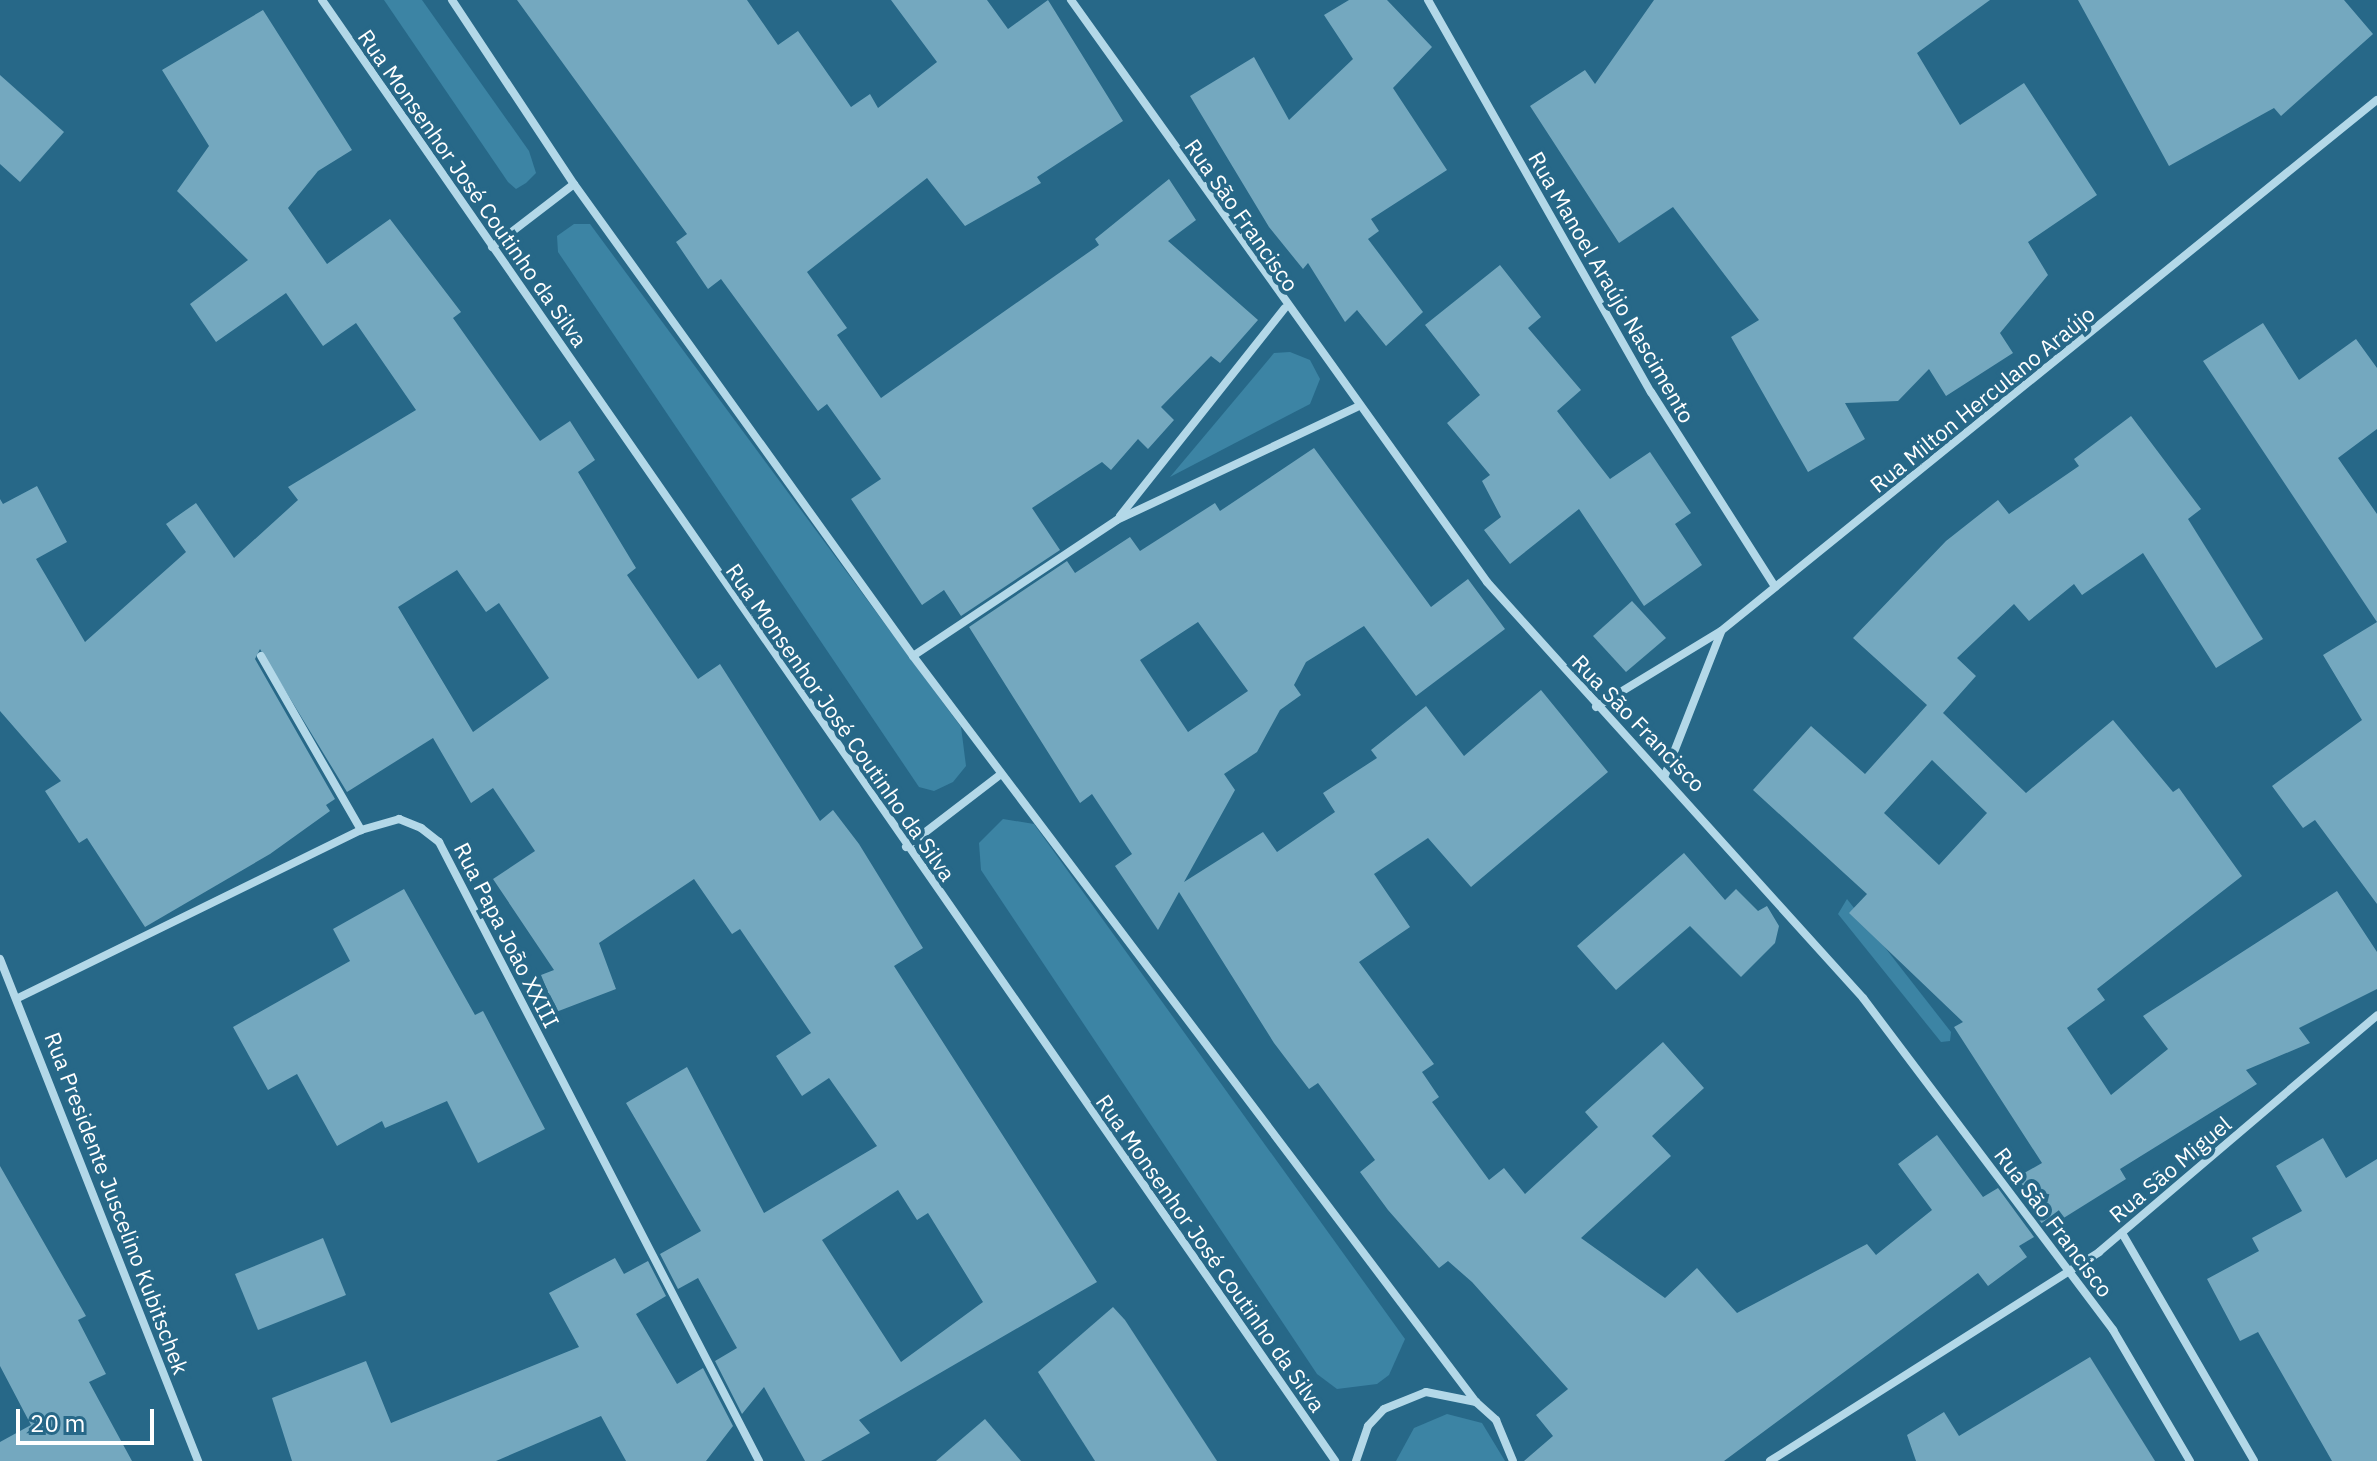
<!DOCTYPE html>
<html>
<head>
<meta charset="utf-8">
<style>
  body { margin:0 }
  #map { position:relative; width:2377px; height:1461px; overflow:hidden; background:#276888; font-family:"IBM Plex Sans",sans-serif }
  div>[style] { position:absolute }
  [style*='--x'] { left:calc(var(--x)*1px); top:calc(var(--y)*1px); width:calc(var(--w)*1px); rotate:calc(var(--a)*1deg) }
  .green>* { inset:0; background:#3c84a4 }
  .building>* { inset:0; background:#74a8bf }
  .minor>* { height:8px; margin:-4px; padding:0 4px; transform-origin:4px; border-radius:4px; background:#b3d8e8 }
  span { translate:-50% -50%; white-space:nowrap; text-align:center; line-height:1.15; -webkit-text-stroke:8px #276888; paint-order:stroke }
  .street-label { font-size:22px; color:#fff }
  .scale { position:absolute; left:16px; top:1409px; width:138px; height:36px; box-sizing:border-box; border:4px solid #fff; border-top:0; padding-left:10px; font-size:24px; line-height:28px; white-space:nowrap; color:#fff; -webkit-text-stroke:6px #276888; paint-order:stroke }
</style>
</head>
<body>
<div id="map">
  <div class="green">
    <i style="clip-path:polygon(384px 0,422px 0,529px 151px,536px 173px,526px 183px,516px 189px,508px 182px)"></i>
    <i style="clip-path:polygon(574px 224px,590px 224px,961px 727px,966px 766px,953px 782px,934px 791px,919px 787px,558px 252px,557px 236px)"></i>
    <i style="clip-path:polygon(1290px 352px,1310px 360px,1320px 379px,1310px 404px,1170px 477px,1274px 353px)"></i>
    <i style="clip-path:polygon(1003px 819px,1034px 824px,1405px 1339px,1389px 1375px,1377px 1384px,1337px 1389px,1317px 1374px,981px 870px,979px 843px)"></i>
    <i style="clip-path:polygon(1847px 899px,1951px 1032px,1950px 1041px,1941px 1042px,1838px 914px)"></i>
    <i style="clip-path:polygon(1447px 1414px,1482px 1423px,1505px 1461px,1396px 1461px,1414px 1428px)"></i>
  </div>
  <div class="building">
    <i style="clip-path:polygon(517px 0,747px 0,778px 45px,798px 31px,851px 107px,870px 94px,878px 108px,937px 62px,891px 0,987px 0,1008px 29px,1048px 0,1123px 121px,1037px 177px,1041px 183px,965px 226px,927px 178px,807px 272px,847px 328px,837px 335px,881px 398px,1099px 245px,1095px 239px,1169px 179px,1196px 220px,1168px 241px,1258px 320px,1220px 363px,1211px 356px,1161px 407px,1174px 420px,1148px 449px,1138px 439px,1111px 470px,1102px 462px,1032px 508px,1060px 550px,961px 616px,944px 590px,922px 605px,851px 499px,881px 479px,827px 404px,818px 411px,721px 279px,708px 289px,676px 242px,687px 234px)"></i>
    <i style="clip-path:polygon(1349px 0,1387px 0,1432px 47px,1393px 88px,1447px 170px,1371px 219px,1379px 231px,1368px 239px,1423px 312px,1386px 346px,1357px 310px,1345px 322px,1308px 263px,1303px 269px,1269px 227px,1190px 96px,1254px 57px,1289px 120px,1353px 59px,1324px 15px)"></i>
    <i style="clip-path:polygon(1654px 0,1990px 0,1917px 53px,1960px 125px,2024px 83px,2097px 195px,2028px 242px,2048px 275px,2000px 333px,2013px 353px,1946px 396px,1929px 369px,1898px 401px,1845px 403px,1865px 439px,1808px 472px,1731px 337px,1759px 320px,1673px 207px,1619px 243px,1530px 106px,1585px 70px,1595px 84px)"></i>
    <i style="clip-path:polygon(2078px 0,2344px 0,2373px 34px,2281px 116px,2274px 108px,2169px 166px)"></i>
    <i style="clip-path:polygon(evenodd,263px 10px,352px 150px,318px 171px,288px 208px,327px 264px,390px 219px,461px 312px,453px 318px,540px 441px,570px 421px,595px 460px,578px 472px,636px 568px,627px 575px,698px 679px,720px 664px,820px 821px,833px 810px,859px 844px,923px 948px,894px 966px,1097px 1282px,859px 1420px,870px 1433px,821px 1461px,805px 1461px,764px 1387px,742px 1414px,715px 1361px,737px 1348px,698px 1278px,678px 1289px,660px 1254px,701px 1231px,626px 1103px,687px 1067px,764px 1213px,877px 1146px,829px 1078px,802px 1096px,776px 1056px,811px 1033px,740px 929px,732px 934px,694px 879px,599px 943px,616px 989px,556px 1012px,541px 975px,554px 970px,493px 879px,535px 851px,493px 788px,471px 803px,433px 738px,347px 792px,260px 649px,255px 659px,335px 799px,326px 805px,330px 811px,270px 854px,145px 927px,87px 838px,79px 843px,45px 791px,61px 781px,0 711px,0 499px,3px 504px,37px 486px,67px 542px,36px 559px,85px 642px,186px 552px,166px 524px,196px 503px,234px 558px,298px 500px,288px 487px,416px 410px,356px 323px,323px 346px,286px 293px,216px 342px,190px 304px,248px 260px,177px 191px,209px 146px,162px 70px,263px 10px,457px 570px,486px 612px,499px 603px,549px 678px,473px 732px,398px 607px,457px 570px,263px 10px,898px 1190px,917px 1220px,928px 1213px,983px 1302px,901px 1362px,822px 1240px,898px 1190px)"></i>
    <i style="clip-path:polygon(0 75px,64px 132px,20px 182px,0 164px)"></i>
    <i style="clip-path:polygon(1500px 265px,1541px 317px,1528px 328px,1581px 390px,1557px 411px,1610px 479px,1650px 452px,1691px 513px,1675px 524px,1702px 565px,1644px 606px,1579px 509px,1510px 564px,1484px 530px,1501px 517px,1482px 481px,1490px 475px,1447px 423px,1480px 395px,1425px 325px)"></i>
    <i style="clip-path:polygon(2263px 323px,2299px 380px,2356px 339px,2377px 368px,2377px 429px,2338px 458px,2377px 514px,2377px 622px,2203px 361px)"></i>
    <i style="clip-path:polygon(evenodd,2131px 416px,2201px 509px,2188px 519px,2263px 639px,2216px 668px,2143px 553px,2082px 595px,2074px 584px,2029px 621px,2014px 604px,1957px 658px,1976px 676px,1943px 713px,2026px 793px,2113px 720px,2173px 792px,2179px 788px,2242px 876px,2097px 989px,2105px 1000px,2067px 1028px,2111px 1095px,2168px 1049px,2143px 1016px,2337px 891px,2377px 952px,2377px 989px,2299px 1028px,2310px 1043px,2246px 1070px,2257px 1084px,2120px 1169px,2126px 1179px,2046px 1229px,2010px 1181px,2042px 1163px,1954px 1027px,1963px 1022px,1849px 913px,1867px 894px,1753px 790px,1811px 726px,1865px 774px,1927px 705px,1853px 638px,1946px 541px,1998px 500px,2009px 514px,2079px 466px,2074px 459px,2131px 416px,1932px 760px,1987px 813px,1939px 865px,1884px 813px,1932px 760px)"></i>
    <i style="clip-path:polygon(evenodd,1314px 448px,1431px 607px,1468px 579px,1505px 629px,1416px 696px,1364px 626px,1306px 662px,1294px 685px,1301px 695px,1280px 710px,1257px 752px,1224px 774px,1235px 790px,1184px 882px,1263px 832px,1277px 852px,1335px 812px,1323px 793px,1377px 758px,1371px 750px,1426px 706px,1464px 756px,1541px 690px,1608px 772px,1471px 887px,1428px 838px,1374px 874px,1410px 927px,1359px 962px,1434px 1064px,1422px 1072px,1439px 1097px,1432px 1102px,1489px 1180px,1504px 1168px,1525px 1194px,1598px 1127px,1585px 1112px,1663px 1042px,1704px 1088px,1652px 1136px,1671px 1156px,1581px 1238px,1665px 1298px,1697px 1268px,1737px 1313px,1867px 1244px,1876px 1255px,1932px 1210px,1898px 1164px,1937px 1135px,1983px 1197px,1998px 1188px,2034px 1237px,2019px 1246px,2027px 1257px,1988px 1286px,1978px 1273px,1724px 1461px,1524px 1461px,1553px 1436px,1536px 1415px,1568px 1389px,1472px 1282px,1448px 1261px,1439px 1268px,1388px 1210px,1360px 1172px,1375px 1160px,1318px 1083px,1309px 1089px,1274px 1043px,1179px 892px,1158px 930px,1115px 866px,1132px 854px,1092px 794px,1080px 803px,969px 627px,1067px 561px,1075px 573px,1130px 537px,1140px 551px,1215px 503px,1220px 511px,1314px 448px,1198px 622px,1248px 691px,1188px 732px,1140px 660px,1198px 622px)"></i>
    <i style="clip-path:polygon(1632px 601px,1666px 638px,1626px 672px,1593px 636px)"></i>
    <i style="clip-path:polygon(2377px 622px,2377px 904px,2315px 820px,2303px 828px,2272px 786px,2362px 720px,2323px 655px)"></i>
    <i style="clip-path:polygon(1684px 853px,1725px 900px,1736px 889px,1758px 911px,1767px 906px,1779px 926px,1775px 943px,1741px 977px,1690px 926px,1616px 990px,1577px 946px)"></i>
    <i style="clip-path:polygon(404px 889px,475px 1015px,483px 1011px,545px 1129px,478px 1163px,447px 1101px,385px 1128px,382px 1121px,337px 1146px,297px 1074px,268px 1090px,233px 1027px,350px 961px,333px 929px)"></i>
    <i style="clip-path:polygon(2323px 1138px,2346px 1178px,2377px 1159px,2377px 1461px,2332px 1461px,2258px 1332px,2240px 1341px,2207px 1279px,2259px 1251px,2252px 1238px,2302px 1211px,2276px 1166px)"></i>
    <i style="clip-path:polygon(0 1166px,86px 1316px,78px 1320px,106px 1374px,89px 1382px,132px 1461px,0 1461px,0 1442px,31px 1425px,0 1366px)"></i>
    <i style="clip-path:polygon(323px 1238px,346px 1295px,258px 1330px,235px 1274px)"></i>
    <i style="clip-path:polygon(615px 1258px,624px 1274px,648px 1261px,666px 1296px,636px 1314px,677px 1384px,703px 1368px,733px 1426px,706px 1461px,626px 1461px,601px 1416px,496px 1461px,292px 1461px,272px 1398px,366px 1361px,391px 1423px,579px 1347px,549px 1293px)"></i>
    <i style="clip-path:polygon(1113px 1307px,1125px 1320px,1217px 1461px,1095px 1461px,1038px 1372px)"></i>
    <i style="clip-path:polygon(2090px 1357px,2155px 1461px,1916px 1461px,1907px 1435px,1944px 1412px,1959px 1436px)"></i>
    <i style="clip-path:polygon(985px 1419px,1021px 1461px,936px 1461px)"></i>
  </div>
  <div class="minor">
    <i style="--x:322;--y:0;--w:1778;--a:55.26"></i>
    <i style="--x:452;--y:0;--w:221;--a:56.5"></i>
    <i style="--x:574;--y:184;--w:581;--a:54.31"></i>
    <i style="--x:913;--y:656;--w:935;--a:52.96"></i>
    <i style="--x:1071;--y:0;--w:715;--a:54.44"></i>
    <i style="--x:1487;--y:582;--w:561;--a:47.89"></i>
    <i style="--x:1863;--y:998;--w:416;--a:53"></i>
    <i style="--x:2113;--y:1330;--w:152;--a:59.6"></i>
    <i style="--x:1428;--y:0;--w:451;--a:60.4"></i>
    <i style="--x:1651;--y:392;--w:231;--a:57.5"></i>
    <i style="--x:492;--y:247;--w:103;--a:-37.5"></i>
    <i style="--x:1120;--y:516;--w:265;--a:-51.6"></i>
    <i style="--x:261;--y:656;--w:201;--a:60.1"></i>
    <i style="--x:913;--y:656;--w:245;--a:-33.7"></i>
    <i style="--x:1117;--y:520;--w:265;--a:-25.2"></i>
    <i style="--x:1596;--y:707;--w:146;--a:-31.3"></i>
    <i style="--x:1721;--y:631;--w:844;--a:-38.99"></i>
    <i style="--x:1665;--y:775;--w:154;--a:-68.6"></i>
    <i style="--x:906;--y:847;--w:118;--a:-37.5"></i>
    <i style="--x:0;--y:959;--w:540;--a:68.47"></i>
    <i style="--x:18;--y:998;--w:382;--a:-26.1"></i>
    <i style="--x:361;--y:830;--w:40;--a:-16"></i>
    <i style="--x:399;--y:819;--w:24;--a:22"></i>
    <i style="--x:421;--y:828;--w:23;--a:38"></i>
    <i style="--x:439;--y:842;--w:697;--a:62.66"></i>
    <i style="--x:2122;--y:1233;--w:263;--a:59.9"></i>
    <i style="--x:1356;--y:1461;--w:37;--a:-71"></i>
    <i style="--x:1368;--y:1426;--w:23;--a:-47"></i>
    <i style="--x:1384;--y:1409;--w:45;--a:-22"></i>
    <i style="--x:1426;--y:1392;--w:51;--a:11.3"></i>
    <i style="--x:1476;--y:1402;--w:27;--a:42"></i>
    <i style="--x:1496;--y:1420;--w:44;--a:67.5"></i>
    <i style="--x:1770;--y:1461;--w:390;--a:-32.4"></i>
    <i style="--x:2099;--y:1252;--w:365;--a:-40.4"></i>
  </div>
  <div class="street-label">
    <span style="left:473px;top:188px;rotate:55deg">Rua Monsenhor José Coutinho da Silva</span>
    <span style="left:1242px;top:215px;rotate:55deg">Rua São Francisco</span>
    <span style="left:1612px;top:287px;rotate:60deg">Rua Manoel Araújo Nascimento</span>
    <span style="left:1982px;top:399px;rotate:-39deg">Rua Milton Herculano Araújo</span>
    <span style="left:841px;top:722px;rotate:55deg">Rua Monsenhor José Coutinho da Silva</span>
    <span style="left:1639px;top:723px;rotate:46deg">Rua São Francisco</span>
    <span style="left:507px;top:935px;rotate:63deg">Rua Papa João XXIII</span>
    <span style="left:2170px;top:1169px;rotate:-40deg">Rua São Miguel</span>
    <span style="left:117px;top:1203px;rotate:69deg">Rua Presidente Juscelino Kubitschek</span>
    <span style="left:2054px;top:1222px;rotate:53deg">Rua São Francisco</span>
    <span style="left:1211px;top:1253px;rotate:55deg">Rua Monsenhor José Coutinho da Silva</span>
  </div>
  <div class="scale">20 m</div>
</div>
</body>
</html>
